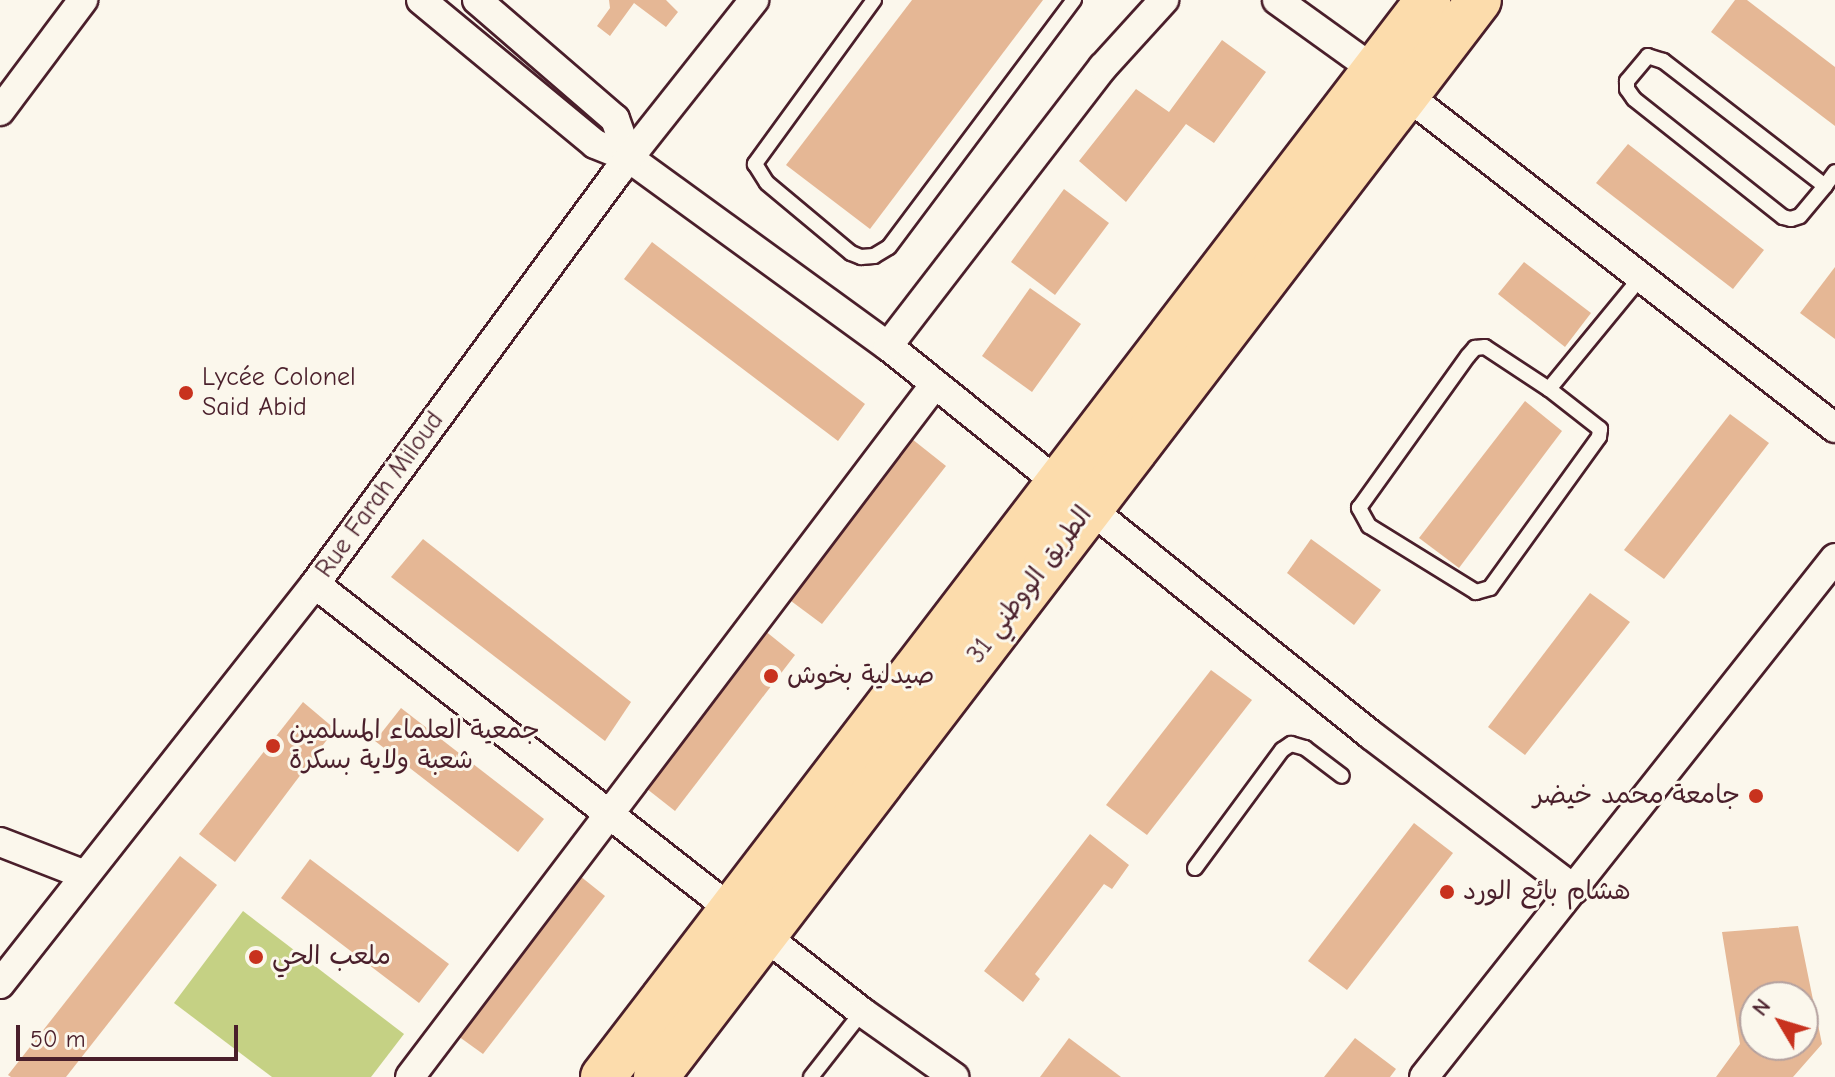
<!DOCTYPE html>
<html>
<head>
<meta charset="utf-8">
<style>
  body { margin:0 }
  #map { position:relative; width:1835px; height:1077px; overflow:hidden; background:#fbf7ec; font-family:"Comic Neue","Playpen Sans Arabic",sans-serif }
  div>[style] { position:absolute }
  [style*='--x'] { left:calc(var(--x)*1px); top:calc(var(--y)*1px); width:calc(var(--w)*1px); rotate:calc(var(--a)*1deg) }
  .green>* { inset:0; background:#c5d184 }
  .building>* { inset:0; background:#e5b795 }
  .roads { filter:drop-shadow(2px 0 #4a1f2b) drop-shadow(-2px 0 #4a1f2b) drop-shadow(0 2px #4a1f2b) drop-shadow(0 -2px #4a1f2b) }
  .service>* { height:14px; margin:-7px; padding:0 7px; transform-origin:7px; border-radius:7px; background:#fbf7ec }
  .minor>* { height:28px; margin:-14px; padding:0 14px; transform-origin:14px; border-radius:14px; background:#fbf7ec }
  .primary>* { height:44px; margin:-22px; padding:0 22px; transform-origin:22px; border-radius:22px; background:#fcdcac }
  .dots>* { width:22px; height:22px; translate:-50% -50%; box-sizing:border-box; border:4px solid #fbf7ec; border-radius:50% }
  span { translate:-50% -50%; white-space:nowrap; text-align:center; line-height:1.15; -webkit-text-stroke:6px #fbf7ec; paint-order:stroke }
  .poi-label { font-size:26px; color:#4a1f2b }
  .left { translate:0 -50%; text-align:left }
  .right { translate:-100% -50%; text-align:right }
  .street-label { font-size:26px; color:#4a1f2b }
  .north { position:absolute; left:1739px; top:981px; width:80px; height:80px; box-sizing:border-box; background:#fbf7ec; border:2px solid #b4a19f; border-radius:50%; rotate:308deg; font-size:22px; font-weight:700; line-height:32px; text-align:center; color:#4a1f2b }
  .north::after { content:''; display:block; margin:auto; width:28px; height:36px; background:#c8321e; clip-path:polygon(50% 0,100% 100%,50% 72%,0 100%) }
  .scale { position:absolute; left:16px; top:1025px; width:222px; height:36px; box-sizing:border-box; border:4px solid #4a1f2b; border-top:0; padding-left:10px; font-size:24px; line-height:28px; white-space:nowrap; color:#4a1f2b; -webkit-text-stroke:6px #fbf7ec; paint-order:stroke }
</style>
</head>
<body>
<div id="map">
  <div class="green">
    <i style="clip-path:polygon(243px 911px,404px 1034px,371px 1077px,272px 1077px,174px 1003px)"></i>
  </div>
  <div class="building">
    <i style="clip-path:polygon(609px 0,666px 0,678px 12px,666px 27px,634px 3px,610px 36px,597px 26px,610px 8px)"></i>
    <i style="clip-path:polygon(912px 0,1043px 0,870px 229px,786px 165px)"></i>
    <i style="clip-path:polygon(1735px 0,1747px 0,1835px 67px,1835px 126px,1711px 32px)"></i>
    <i style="clip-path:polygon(1222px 40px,1266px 72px,1214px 143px,1186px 124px,1126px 202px,1079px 161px,1136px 89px,1169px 112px)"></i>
    <i style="clip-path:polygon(1628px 144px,1764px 250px,1733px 289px,1596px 183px)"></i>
    <i style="clip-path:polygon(1064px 189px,1109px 223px,1055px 295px,1011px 262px)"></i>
    <i style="clip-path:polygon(652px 242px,865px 404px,838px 441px,624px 279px)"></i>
    <i style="clip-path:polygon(1524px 262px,1591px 313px,1565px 347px,1498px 294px)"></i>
    <i style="clip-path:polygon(1835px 267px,1835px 339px,1800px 313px)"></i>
    <i style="clip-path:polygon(1030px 288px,1081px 324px,1032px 392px,982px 356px)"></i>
    <i style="clip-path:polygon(1525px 401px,1562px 431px,1459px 568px,1419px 538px)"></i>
    <i style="clip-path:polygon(1730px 414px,1769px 443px,1664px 579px,1624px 550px)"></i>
    <i style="clip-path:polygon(912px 439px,946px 466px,822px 624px,787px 598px)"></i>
    <i style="clip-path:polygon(423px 539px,631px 702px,605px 741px,391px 577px)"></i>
    <i style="clip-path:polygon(1311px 539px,1381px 590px,1354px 625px,1287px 573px)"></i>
    <i style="clip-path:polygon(1590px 593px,1630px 622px,1525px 755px,1488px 727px)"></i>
    <i style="clip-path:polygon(764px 630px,795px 655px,675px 811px,642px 785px)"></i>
    <i style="clip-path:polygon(1211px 670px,1252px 700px,1147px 835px,1106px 805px)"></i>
    <i style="clip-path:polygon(303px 702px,335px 729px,235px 862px,199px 834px)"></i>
    <i style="clip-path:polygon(401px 708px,544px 819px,518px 852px,375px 741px)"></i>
    <i style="clip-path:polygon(1414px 823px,1453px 853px,1347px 990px,1308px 961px)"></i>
    <i style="clip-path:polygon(1090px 834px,1129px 865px,1112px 889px,1104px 884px,1035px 974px,1040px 979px,1023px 1002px,984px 971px)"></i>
    <i style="clip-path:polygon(180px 856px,217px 885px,66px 1077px,11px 1077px,8px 1075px)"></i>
    <i style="clip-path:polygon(310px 859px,449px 964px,419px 1003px,281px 898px)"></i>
    <i style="clip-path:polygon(575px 872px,605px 896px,483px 1054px,451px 1031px)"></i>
    <i style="clip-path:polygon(evenodd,1798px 926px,1822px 1044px,1793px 1077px,1716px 1077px,1740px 1044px,1722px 932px,1798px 926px,1755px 997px,1803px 997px,1803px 1045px,1755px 1045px,1755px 997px)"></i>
    <i style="clip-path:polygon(1069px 1038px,1121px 1077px,1040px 1077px)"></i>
    <i style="clip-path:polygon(1355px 1038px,1396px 1069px,1390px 1077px,1324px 1077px)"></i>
  </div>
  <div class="roads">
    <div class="service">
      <i style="--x:874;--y:0;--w:203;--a:126"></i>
      <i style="--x:755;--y:164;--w:22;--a:58"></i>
      <i style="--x:767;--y:183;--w:109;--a:39.8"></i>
      <i style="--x:851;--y:253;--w:11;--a:22"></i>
      <i style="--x:861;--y:257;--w:13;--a:-4"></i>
      <i style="--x:874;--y:256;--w:17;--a:-31"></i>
      <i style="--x:889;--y:247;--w:309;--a:-53.2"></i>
      <i style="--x:1825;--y:186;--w:205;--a:-142.3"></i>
      <i style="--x:1663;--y:61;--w:16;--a:-162"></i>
      <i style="--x:1648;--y:56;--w:33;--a:130"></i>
      <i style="--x:1627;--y:81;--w:8;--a:90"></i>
      <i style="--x:1627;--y:89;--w:12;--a:55"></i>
      <i style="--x:1634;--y:99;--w:190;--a:38.4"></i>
      <i style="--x:1783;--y:217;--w:8;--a:14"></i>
      <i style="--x:1791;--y:219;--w:9;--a:-18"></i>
      <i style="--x:1800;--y:216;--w:39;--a:-50"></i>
      <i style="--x:1825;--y:186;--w:17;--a:-54"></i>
      <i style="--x:1485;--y:347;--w:77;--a:33.3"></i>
      <i style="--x:1549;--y:389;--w:65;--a:38.1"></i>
      <i style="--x:1600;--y:429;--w:8;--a:97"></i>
      <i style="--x:1599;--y:437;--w:186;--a:125.8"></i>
      <i style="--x:1490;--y:588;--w:15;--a:164"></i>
      <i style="--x:1476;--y:592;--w:126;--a:-148.3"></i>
      <i style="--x:1369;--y:526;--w:21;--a:-119"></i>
      <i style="--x:1359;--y:508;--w:187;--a:-54.4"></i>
      <i style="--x:1468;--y:356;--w:11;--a:-49"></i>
      <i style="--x:1475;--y:348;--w:10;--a:-6"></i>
      <i style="--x:1549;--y:389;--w:145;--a:-50.6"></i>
      <i style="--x:1195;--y:868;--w:147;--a:-53.6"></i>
      <i style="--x:1282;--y:750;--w:11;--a:-34"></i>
      <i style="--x:1291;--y:744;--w:15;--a:16"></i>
      <i style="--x:1305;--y:748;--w:46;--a:37.1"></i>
      <i style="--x:811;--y:1077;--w:83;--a:-51.9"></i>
    </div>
    <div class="minor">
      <i style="--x:421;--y:0;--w:226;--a:39.6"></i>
      <i style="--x:595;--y:144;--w:37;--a:22"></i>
      <i style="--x:629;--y:158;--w:320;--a:36"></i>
      <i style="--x:888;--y:346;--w:620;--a:38.85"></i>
      <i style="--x:1371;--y:735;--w:255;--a:37.2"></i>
      <i style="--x:477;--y:0;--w:182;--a:40.8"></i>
      <i style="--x:615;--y:119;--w:41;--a:70.3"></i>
      <i style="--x:1277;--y:0;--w:118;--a:35.7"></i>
      <i style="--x:1373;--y:69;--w:585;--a:37.85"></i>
      <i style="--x:0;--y:111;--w:139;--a:-53.2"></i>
      <i style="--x:888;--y:346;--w:352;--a:-52.4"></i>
      <i style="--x:1103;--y:67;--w:91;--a:-47.7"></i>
      <i style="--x:315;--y:584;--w:695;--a:38.04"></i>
      <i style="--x:862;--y:1012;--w:113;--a:35.2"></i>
      <i style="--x:0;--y:842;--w:91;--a:21.2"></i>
      <i style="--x:0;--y:984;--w:509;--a:-51.78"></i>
      <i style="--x:315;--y:584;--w:510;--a:-53.69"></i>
      <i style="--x:617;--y:173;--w:221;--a:-51.6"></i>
      <i style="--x:410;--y:1077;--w:869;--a:-52.85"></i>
      <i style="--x:1424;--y:1077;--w:662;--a:-51.62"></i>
    </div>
    <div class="primary">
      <i style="--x:603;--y:1077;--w:1357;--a:-52.55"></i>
      <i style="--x:656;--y:1077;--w:1355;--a:-52.61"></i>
    </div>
  </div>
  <div class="dots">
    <i style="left:186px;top:393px;background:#c8321e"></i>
    <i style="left:771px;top:676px;background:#c8321e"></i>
    <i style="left:273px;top:746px;background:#c8321e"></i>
    <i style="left:1756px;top:796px;background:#c8321e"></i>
    <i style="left:1447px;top:892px;background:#c8321e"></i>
    <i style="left:256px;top:957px;background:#c8321e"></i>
  </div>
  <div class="poi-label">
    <span class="left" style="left:202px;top:393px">Lycée Colonel<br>Said Abid</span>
    <span class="left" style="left:787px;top:676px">صيدلية بخوش</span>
    <span class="left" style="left:289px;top:746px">جمعية العلماء المسلمين<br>شعبة ولاية بسكرة</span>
    <span class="right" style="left:1740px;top:796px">جامعة محمد خيضر</span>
    <span class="left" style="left:1463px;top:892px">هشام بائع الورد</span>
    <span class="left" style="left:272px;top:957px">ملعب الحي</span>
  </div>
  <div class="street-label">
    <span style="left:380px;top:495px;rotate:-54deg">Rue Farah Miloud</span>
    <span style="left:1030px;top:585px;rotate:-53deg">الطريق الووطني 31</span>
  </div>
  <div class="north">N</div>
  <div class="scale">50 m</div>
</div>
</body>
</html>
